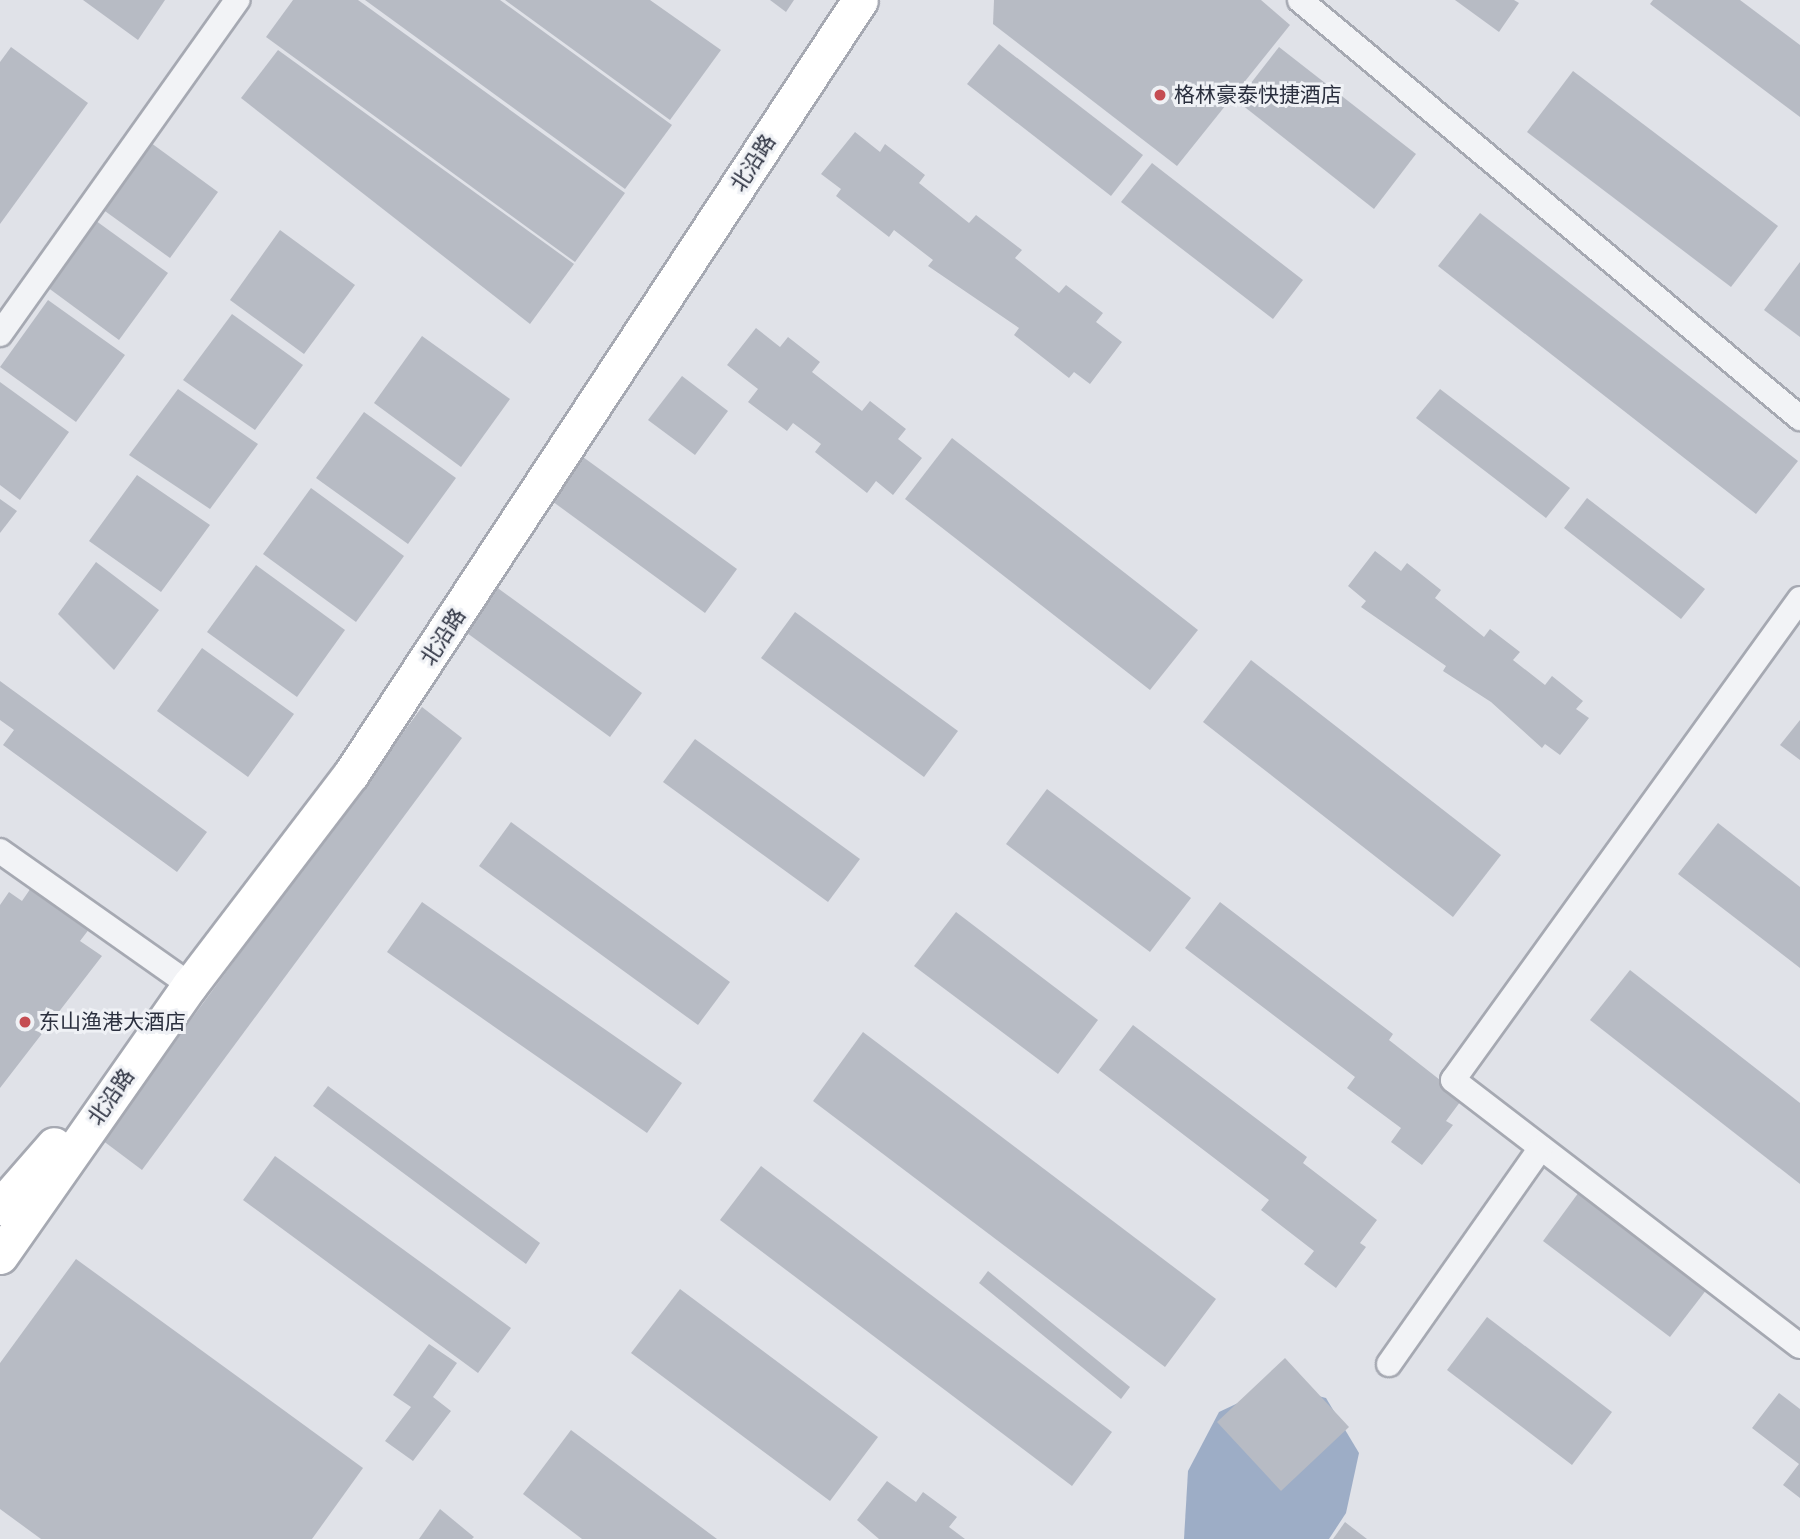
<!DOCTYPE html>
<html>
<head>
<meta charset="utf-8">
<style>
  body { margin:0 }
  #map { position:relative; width:1800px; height:1539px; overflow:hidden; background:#e0e2e8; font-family:Raleway,"Noto Sans SC",sans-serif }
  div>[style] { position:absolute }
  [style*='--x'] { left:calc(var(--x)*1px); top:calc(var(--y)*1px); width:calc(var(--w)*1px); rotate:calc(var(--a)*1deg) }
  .water>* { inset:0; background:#9dadc6 }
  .building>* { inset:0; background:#b7bbc4 }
  .roads { filter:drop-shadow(2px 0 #a6a9b2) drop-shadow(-2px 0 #a6a9b2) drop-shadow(0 2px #a6a9b2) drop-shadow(0 -2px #a6a9b2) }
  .minor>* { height:24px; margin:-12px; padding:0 12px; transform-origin:12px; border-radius:12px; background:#f2f3f6 }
  .secondary>* { height:35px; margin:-17.5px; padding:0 17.5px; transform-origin:17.5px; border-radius:17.5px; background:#fff }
  .dots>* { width:19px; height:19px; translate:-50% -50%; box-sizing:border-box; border:4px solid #eff1f5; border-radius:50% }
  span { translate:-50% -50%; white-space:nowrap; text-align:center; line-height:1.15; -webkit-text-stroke:6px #eff1f5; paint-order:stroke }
  .poi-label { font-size:21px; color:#2a2f3e }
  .left { translate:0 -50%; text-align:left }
  .street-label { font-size:21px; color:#2a2f3e }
</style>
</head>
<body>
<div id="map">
  <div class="water">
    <i style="clip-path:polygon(1276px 1385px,1326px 1398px,1359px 1453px,1346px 1513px,1329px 1539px,1184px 1539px,1188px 1471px,1219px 1412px)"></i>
  </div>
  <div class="building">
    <i style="clip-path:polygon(83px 0,165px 0,138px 40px)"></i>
    <i style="clip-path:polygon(293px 0,358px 0,625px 193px,575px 262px,266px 37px)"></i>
    <i style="clip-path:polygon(365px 0,500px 0,672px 125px,625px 189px)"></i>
    <i style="clip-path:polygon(505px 0,650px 0,721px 50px,670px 120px)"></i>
    <i style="clip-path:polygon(770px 0,794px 0,786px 12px)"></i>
    <i style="clip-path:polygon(994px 0,1261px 0,1290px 25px,1177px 166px,993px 24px)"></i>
    <i style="clip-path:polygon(1455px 0,1514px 0,1519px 3px,1499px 32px)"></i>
    <i style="clip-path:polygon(1653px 0,1740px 0,1800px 45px,1800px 117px,1650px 4px)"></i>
    <i style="clip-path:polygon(999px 44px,1143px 155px,1111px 196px,967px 84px)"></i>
    <i style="clip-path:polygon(11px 47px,88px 103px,0 224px,0 62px)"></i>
    <i style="clip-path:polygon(1279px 47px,1416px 154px,1374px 209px,1237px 101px)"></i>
    <i style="clip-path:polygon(278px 50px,574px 264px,530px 324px,241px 98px)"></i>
    <i style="clip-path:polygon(1573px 71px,1778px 226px,1731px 287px,1527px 132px)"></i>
    <i style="clip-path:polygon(855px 132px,880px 152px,885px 144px,925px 175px,919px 183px,969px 223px,976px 215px,1022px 250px,1015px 258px,1059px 293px,1066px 285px,1103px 313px,1096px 322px,1122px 342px,1090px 384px,1074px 372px,1069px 378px,1014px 335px,1019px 328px,928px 266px,933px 260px,894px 230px,889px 237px,836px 196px,841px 189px,821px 174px)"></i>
    <i style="clip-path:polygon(147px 140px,218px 192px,170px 258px,98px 206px)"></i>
    <i style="clip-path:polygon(1152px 163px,1303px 280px,1273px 319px,1121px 202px)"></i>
    <i style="clip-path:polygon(1480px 213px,1798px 461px,1756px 514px,1438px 266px)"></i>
    <i style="clip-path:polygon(92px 218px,168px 273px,119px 340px,43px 284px)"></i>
    <i style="clip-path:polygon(280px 230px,355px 285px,304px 354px,230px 300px)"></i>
    <i style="clip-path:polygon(1800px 262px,1800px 337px,1764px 310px)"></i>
    <i style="clip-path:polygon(48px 300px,125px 355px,76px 422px,0 367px)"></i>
    <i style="clip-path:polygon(232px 314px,303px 365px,255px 430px,183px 380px)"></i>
    <i style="clip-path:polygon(756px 328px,780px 347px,788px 337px,820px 362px,812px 372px,862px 411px,870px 401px,906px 429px,898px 439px,922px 458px,893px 495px,876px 481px,867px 493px,815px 452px,821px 444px,793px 423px,787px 431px,748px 402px,758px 389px,727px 365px)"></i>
    <i style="clip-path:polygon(422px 336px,510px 399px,461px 467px,374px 403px)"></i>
    <i style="clip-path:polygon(682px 376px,728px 411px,695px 455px,648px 420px)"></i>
    <i style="clip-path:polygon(0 382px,69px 432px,20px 500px,0 485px)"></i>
    <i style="clip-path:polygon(178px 389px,258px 444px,210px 509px,129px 455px)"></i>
    <i style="clip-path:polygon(1440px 389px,1570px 488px,1546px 518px,1416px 418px)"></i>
    <i style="clip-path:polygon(364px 412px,456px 478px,408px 544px,316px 478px)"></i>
    <i style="clip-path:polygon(952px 438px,1198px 630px,1150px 690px,905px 499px)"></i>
    <i style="clip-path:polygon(572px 449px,737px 569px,705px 613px,541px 493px)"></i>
    <i style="clip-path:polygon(137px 475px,210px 525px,161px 592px,89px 541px)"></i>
    <i style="clip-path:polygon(311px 488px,404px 556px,356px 622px,263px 554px)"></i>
    <i style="clip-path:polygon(1587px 498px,1705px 589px,1681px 619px,1564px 528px)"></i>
    <i style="clip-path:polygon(0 499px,17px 511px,0 533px)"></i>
    <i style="clip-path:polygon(1375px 551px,1401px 571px,1407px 563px,1441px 590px,1435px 598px,1484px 637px,1490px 629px,1520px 652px,1513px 660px,1545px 685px,1552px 676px,1583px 701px,1576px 709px,1589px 718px,1560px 755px,1545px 744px,1542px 748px,1491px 702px,1443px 671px,1446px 666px,1361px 607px,1366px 601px,1348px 586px)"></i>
    <i style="clip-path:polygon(96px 562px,159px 610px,114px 670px,58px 614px)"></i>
    <i style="clip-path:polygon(256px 565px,345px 630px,297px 697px,207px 632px)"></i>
    <i style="clip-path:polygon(477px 573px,642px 693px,610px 737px,445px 617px)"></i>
    <i style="clip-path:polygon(795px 612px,958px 731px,924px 777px,761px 658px)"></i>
    <i style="clip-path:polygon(202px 648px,294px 714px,248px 777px,157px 711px)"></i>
    <i style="clip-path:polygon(1251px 660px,1501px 855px,1453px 917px,1203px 722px)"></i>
    <i style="clip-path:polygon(0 681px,207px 832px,177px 872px,3px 745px,14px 730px,0 720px)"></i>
    <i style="clip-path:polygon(422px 707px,462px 738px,142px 1170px,102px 1140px)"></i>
    <i style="clip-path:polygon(1800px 720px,1800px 760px,1780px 745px)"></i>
    <i style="clip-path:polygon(695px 739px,860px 859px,828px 902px,663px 782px)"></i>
    <i style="clip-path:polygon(1047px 789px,1191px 898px,1150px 952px,1006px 844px)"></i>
    <i style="clip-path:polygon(511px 822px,730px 982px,698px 1025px,479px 866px)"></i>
    <i style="clip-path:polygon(1718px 823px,1800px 887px,1800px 968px,1678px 874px)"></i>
    <i style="clip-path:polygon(35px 882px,93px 924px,80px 941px,102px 956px,0 1088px,0 905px,9px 892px,22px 901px)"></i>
    <i style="clip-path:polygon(422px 902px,682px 1083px,647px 1133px,387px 952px)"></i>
    <i style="clip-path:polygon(1220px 902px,1393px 1034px,1389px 1040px,1463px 1098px,1446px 1121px,1453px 1125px,1422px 1165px,1391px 1142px,1401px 1128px,1347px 1088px,1355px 1077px,1185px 948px)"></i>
    <i style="clip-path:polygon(956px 912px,1098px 1020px,1058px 1074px,914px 966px)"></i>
    <i style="clip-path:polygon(1630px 970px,1800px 1103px,1800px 1184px,1590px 1020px)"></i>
    <i style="clip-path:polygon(1133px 1025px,1307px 1157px,1303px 1163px,1377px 1220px,1360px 1243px,1366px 1247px,1336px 1288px,1304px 1264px,1314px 1251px,1261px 1210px,1269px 1200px,1099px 1070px)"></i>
    <i style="clip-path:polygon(863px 1032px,1216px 1299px,1165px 1367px,813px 1101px)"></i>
    <i style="clip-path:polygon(328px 1086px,540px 1243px,526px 1264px,313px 1106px)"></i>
    <i style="clip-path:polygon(275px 1156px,511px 1328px,478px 1373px,243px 1200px)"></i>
    <i style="clip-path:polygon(761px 1166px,1112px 1432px,1072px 1486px,720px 1220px)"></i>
    <i style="clip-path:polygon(1579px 1192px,1707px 1289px,1670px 1337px,1543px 1241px)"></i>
    <i style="clip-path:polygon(76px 1259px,363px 1468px,312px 1539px,41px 1539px,0 1509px,0 1363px)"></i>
    <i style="clip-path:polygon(988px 1271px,1130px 1387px,1121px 1399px,979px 1283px)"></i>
    <i style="clip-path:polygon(680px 1289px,878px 1437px,830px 1501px,631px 1353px)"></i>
    <i style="clip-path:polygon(1487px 1317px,1612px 1412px,1572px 1465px,1447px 1370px)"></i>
    <i style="clip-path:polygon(429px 1344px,457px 1363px,433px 1397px,451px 1411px,413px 1461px,385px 1441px,411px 1407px,393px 1395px)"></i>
    <i style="clip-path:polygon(1285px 1358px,1349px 1427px,1281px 1491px,1217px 1422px)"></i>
    <i style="clip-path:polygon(1779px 1393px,1800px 1409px,1800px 1498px,1783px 1485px,1799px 1464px,1752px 1428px)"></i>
    <i style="clip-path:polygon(571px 1430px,717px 1539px,582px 1539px,523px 1494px)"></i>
    <i style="clip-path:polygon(887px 1481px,916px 1502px,923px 1492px,957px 1517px,949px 1527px,965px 1539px,879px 1539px,857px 1520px)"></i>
    <i style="clip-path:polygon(440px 1509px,474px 1537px,472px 1539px,419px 1539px)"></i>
    <i style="clip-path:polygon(1345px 1522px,1367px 1539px,1333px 1539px)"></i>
  </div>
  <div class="roads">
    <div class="minor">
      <i style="--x:1300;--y:0;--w:652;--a:39.9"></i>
      <i style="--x:0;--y:334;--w:410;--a:-54.6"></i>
      <i style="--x:1800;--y:599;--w:593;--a:125.81"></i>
      <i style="--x:1453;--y:1080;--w:437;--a:37.5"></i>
      <i style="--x:0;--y:851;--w:232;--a:35.2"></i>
      <i style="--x:1389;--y:1364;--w:264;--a:-54.9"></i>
    </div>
    <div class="secondary">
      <i style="--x:0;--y:1207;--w:82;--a:-48.9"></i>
      <i style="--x:0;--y:1256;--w:331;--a:-55"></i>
      <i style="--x:190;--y:985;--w:265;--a:-52.7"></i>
      <i style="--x:351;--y:774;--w:926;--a:-56.67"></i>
    </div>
  </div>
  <div class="dots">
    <i style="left:1160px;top:95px;background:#c54d53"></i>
    <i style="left:25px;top:1022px;background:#c54d53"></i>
  </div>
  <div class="poi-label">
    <span class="left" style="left:1174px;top:95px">格林豪泰快捷酒店</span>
    <span class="left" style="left:39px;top:1022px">东山渔港大酒店</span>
  </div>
  <div class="street-label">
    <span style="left:753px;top:163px;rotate:-57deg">北沿路</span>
    <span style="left:443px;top:637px;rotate:-57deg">北沿路</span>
    <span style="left:111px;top:1097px;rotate:-55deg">北沿路</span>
  </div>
</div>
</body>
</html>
